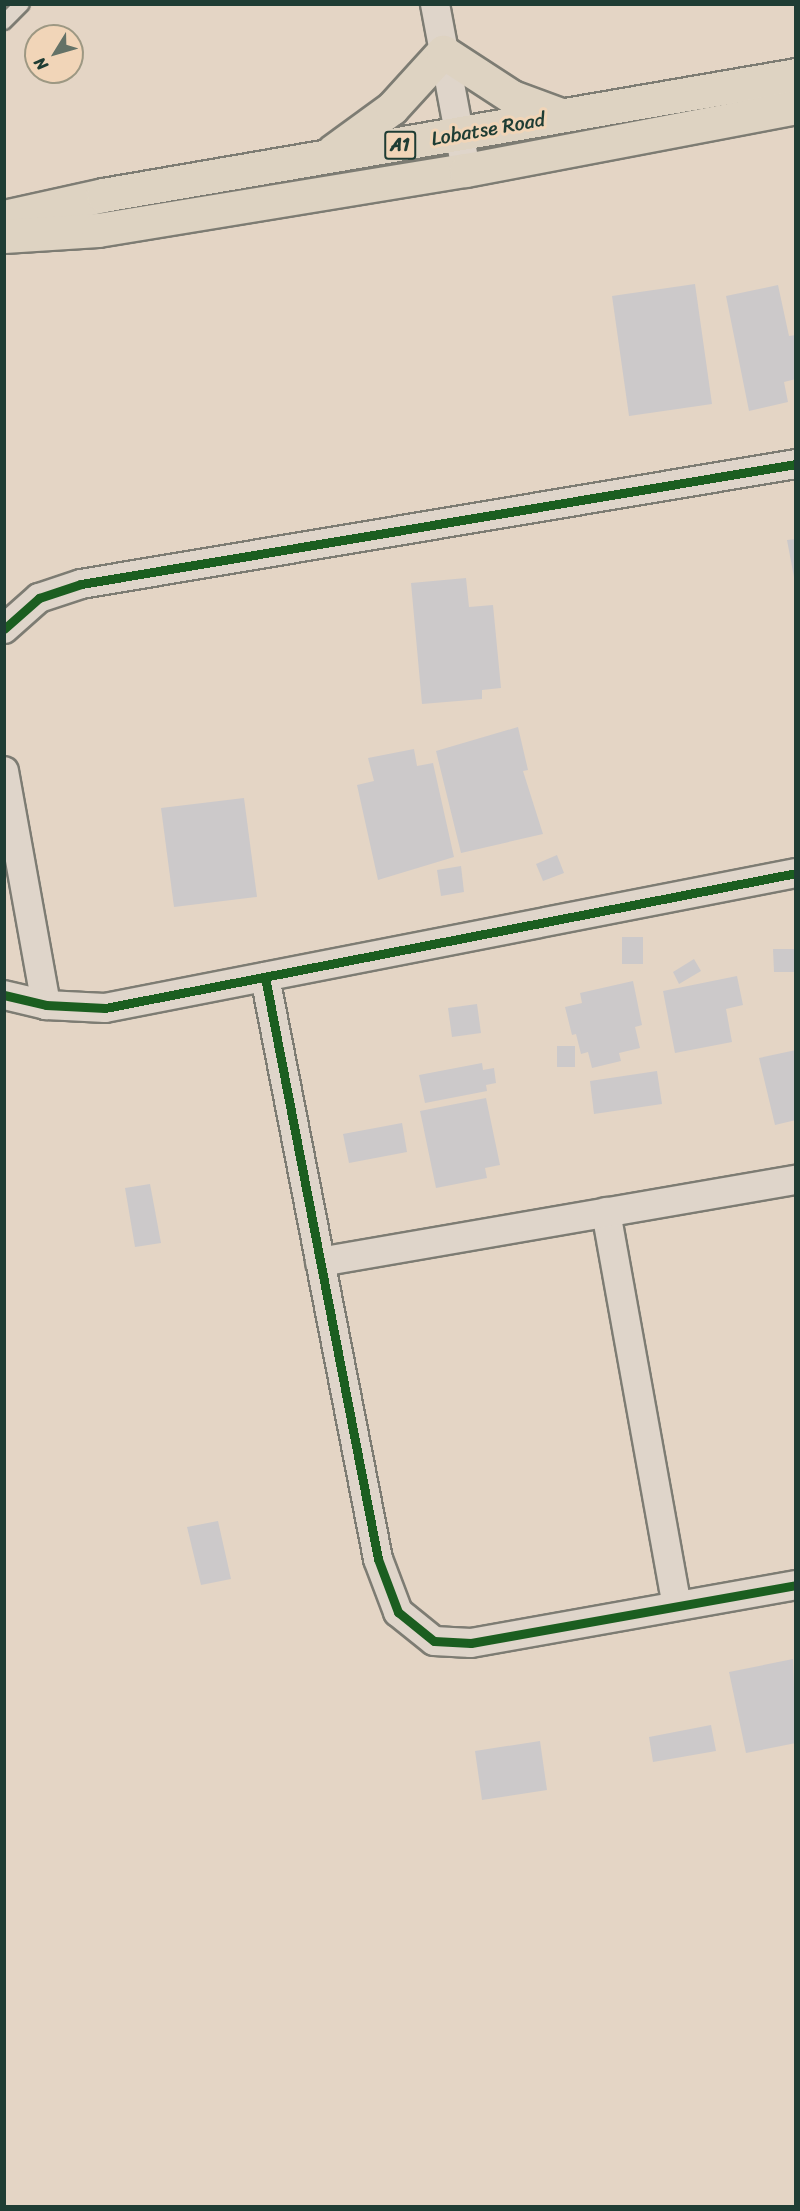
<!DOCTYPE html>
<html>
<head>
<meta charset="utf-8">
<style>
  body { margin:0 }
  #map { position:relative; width:800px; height:2211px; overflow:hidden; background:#e4d5c5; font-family:Sriracha,sans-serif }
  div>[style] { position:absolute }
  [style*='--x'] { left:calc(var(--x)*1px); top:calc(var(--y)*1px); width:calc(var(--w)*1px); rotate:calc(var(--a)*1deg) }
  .building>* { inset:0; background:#ccc9ca }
  .roads { filter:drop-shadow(2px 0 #7d7c73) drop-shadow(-2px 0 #7d7c73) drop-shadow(0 2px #7d7c73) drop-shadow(0 -2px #7d7c73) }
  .lane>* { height:14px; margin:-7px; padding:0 7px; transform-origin:7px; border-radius:7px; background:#dfd5ca }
  .street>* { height:28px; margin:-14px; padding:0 14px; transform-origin:14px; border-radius:14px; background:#dfd5ca }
  .highway>* { height:33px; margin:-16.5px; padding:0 16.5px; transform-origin:16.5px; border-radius:16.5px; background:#ded3c2 }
  .cycleway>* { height:9px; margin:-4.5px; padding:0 4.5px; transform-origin:4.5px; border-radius:4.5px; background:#1b5e20 }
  span { translate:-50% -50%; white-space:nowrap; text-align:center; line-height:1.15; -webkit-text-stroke:6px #f1d5b8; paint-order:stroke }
  .shield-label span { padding:2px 4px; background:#f1d5b8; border:2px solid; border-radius:4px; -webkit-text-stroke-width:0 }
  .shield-label { font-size:18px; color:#1f3d34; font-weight:700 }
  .street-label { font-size:20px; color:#1f3d34 }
  .frame { position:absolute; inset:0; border:6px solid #1f3d34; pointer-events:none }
  .north { position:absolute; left:24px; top:24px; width:60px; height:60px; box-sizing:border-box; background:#f1d5b8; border:2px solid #9d9883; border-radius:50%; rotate:233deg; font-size:16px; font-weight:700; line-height:24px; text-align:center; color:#1f3d34 }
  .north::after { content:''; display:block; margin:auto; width:21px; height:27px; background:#647267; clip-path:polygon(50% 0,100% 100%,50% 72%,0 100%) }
</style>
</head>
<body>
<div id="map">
  <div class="building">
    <i style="clip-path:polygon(695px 284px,712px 404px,629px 416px,612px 296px)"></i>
    <i style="clip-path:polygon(778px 285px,789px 336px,796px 335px,796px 379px,784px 382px,788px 402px,749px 411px,726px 296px)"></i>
    <i style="clip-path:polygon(796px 539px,796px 577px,794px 577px,787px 540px)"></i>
    <i style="clip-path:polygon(466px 578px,469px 607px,493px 605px,501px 688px,482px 690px,482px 699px,422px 704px,411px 583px)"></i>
    <i style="clip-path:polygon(518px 727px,528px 770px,523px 771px,543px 834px,461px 853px,436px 751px)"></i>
    <i style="clip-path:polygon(414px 749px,417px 766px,433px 763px,454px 857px,378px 880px,357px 785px,374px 781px,368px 758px)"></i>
    <i style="clip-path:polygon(244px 798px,257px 897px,174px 907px,161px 808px)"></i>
    <i style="clip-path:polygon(557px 855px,564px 873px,543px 881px,536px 864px)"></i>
    <i style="clip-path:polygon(461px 866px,464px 892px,441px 896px,437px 870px)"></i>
    <i style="clip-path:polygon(622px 937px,643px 937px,643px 964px,622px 964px)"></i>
    <i style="clip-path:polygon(773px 949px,796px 949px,796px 972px,774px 972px)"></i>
    <i style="clip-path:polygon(694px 959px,701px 971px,679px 984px,673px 972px)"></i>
    <i style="clip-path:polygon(737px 976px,743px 1005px,726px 1009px,732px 1042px,675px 1053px,663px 991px)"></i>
    <i style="clip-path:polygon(633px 981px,642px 1025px,635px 1027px,640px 1048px,619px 1053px,621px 1061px,592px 1068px,588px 1052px,581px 1054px,576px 1034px,572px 1035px,565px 1007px,582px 1003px,580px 993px)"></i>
    <i style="clip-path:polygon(477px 1004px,481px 1033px,452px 1037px,448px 1008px)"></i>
    <i style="clip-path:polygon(557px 1046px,575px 1046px,575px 1067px,557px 1067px)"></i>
    <i style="clip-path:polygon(796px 1050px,796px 1120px,775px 1125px,759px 1058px)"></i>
    <i style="clip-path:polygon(482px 1063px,483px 1070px,494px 1068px,496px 1083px,486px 1085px,487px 1091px,425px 1103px,419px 1075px)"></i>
    <i style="clip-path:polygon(657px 1071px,662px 1104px,594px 1114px,590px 1081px)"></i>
    <i style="clip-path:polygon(486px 1098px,500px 1165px,485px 1168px,487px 1178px,436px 1188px,420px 1111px)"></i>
    <i style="clip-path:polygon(402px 1123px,407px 1152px,349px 1163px,343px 1134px)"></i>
    <i style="clip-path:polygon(150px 1184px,161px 1243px,135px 1247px,125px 1188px)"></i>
    <i style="clip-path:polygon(218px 1521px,231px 1579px,201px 1585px,187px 1527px)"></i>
    <i style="clip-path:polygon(793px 1659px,796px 1743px,746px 1753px,729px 1672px)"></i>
    <i style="clip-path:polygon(711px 1725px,716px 1751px,653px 1762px,649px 1737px)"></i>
    <i style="clip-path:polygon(540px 1741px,547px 1790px,482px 1800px,475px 1751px)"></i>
  </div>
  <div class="roads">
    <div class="lane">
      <i style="--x:4;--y:22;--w:25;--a:-45"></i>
    </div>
    <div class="street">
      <i style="--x:435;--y:4;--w:169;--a:79.4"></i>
      <i style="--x:4;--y:629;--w:47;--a:-41.5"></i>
      <i style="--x:39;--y:598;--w:44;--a:-18.4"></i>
      <i style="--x:81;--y:584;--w:725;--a:-9.53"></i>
      <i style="--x:4;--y:771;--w:238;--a:79.8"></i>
      <i style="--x:265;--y:977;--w:593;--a:79.01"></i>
      <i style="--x:378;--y:1559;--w:57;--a:69.3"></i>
      <i style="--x:398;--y:1612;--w:46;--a:38.9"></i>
      <i style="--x:434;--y:1641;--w:37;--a:3"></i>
      <i style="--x:471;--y:1643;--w:330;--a:-10.1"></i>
      <i style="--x:4;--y:995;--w:43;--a:13.4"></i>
      <i style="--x:46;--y:1005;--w:59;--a:2.9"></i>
      <i style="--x:105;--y:1008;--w:704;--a:-11.05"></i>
      <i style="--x:606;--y:1212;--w:400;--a:79.8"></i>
      <i style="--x:320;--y:1262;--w:483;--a:-9.8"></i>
    </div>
    <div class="highway">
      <i style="--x:333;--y:151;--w:73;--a:-36.1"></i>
      <i style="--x:392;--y:108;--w:76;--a:-47.7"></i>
      <i style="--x:443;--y:52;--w:82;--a:33.1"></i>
      <i style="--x:512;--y:97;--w:52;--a:20.2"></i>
      <i style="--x:4;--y:217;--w:101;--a:-12.5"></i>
      <i style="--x:103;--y:195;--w:703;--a:-9.82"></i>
      <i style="--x:4;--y:236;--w:94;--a:-3.7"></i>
      <i style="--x:98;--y:230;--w:373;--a:-9.3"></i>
      <i style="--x:466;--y:170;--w:336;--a:-10.8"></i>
    </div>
  </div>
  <div class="cycleway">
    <i style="--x:4;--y:629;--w:47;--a:-41.5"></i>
    <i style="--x:39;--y:598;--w:44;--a:-18.4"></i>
    <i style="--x:81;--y:584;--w:725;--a:-9.53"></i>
    <i style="--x:265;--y:977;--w:593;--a:79.01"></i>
    <i style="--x:378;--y:1559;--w:57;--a:69.3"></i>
    <i style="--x:398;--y:1612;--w:46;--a:38.9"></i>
    <i style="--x:434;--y:1641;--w:37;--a:3"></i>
    <i style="--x:471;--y:1643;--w:330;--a:-10.1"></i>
    <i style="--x:4;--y:995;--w:43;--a:13.4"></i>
    <i style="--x:46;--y:1005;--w:59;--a:2.9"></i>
    <i style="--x:105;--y:1008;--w:704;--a:-11.05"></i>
  </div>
  <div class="shield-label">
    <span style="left:400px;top:145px">A1</span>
  </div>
  <div class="street-label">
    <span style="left:488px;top:129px;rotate:-10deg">Lobatse Road</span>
  </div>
  <div class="frame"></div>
  <div class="north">N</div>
</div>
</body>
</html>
